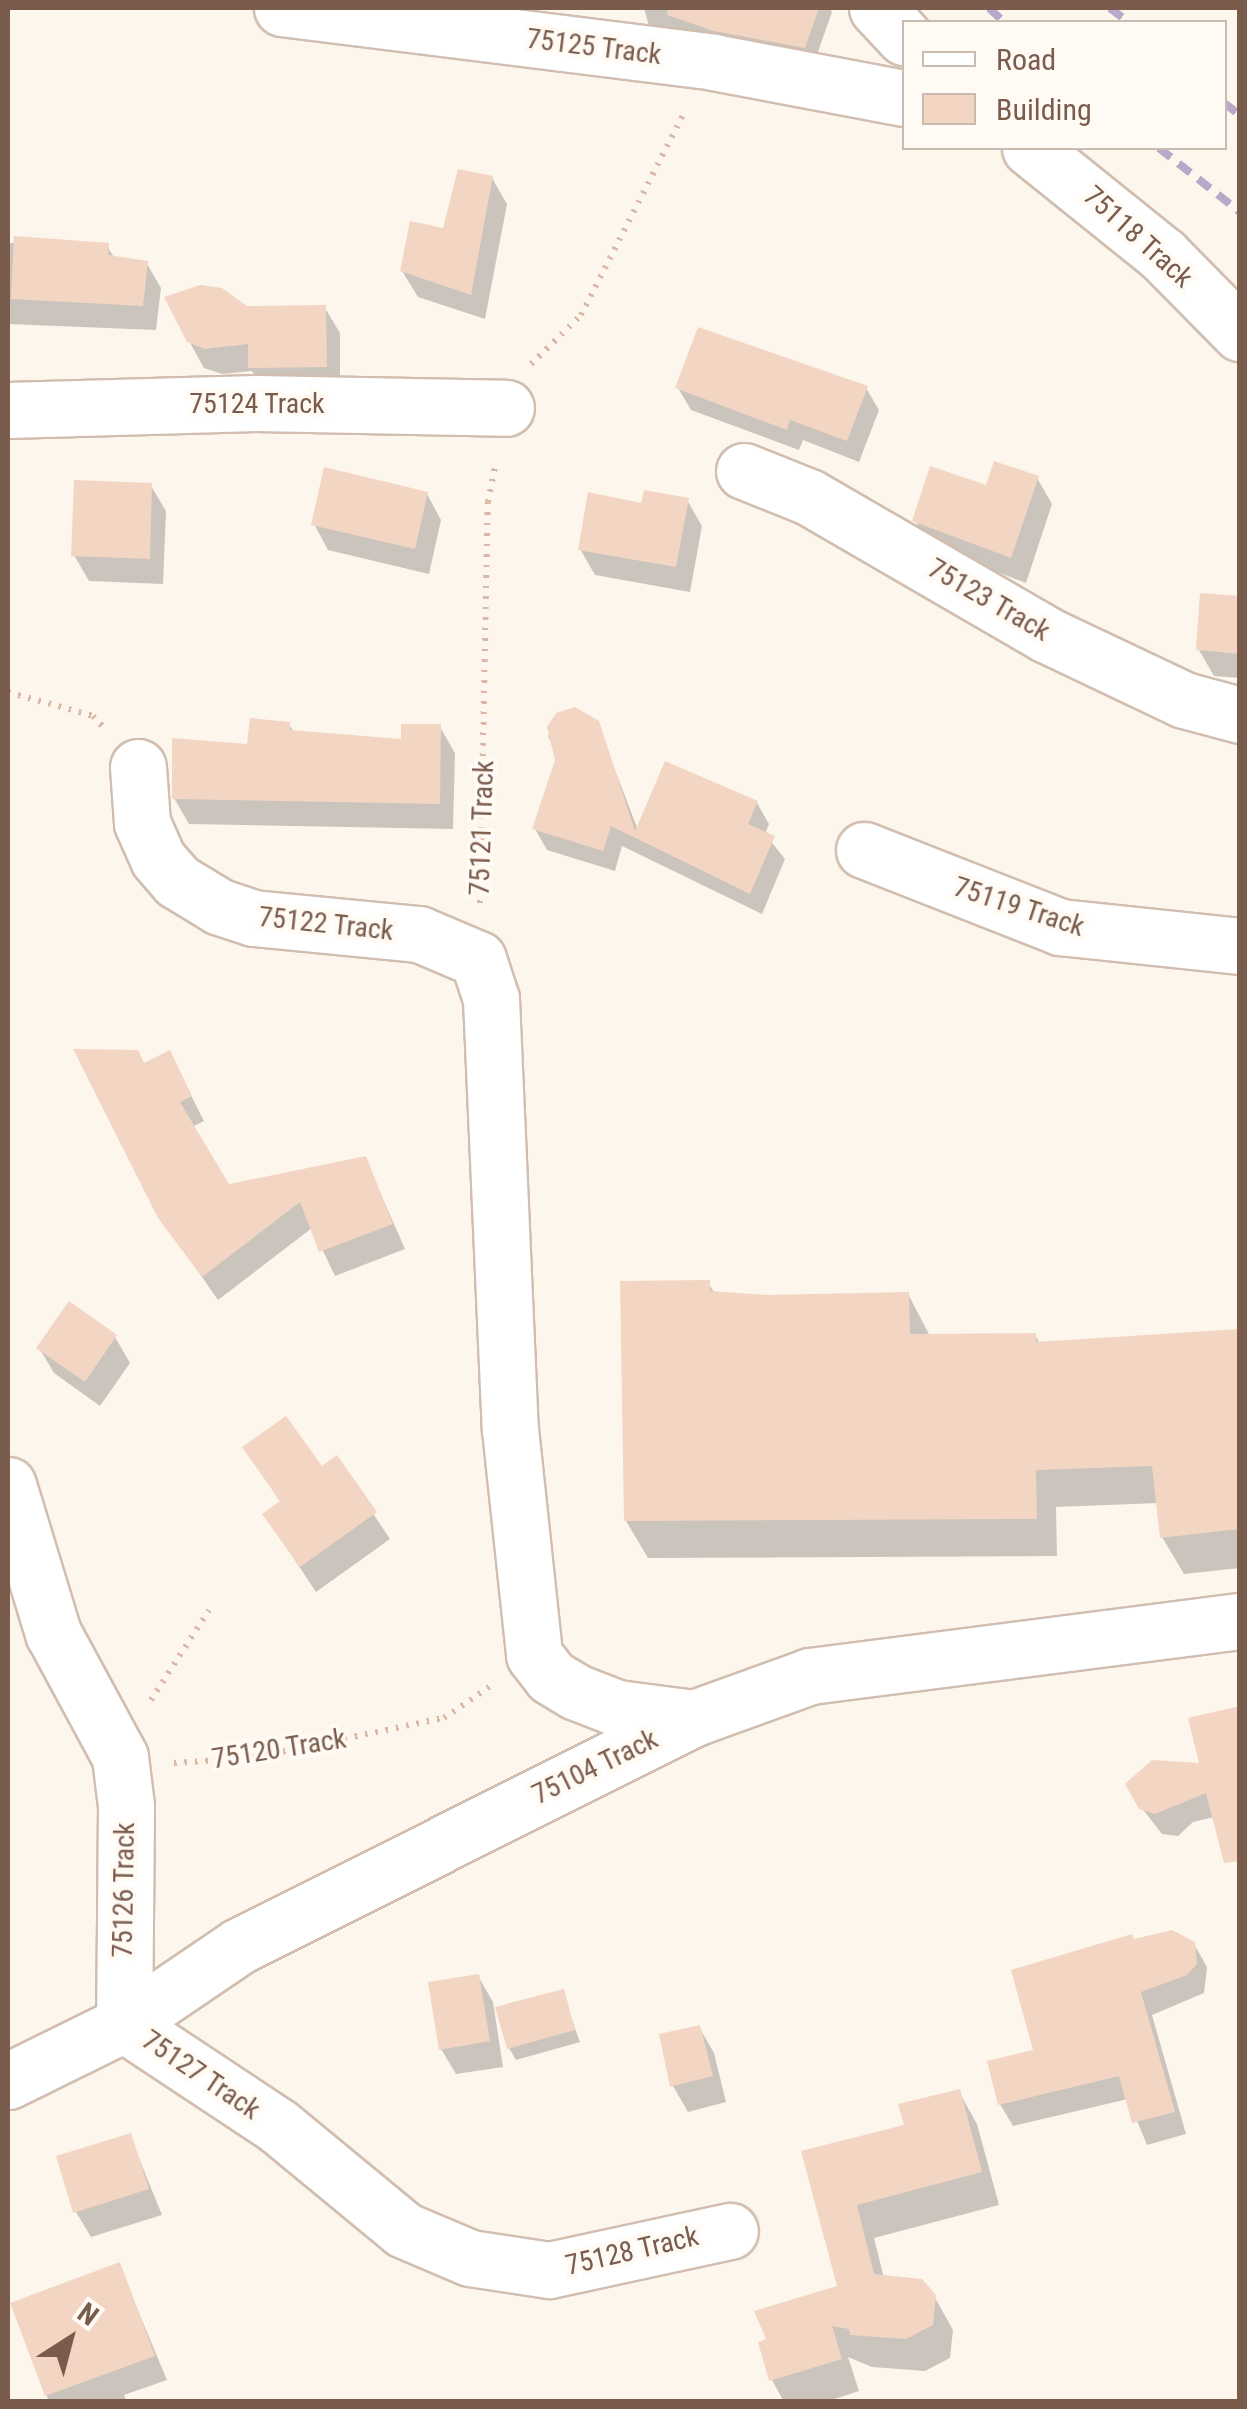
<!DOCTYPE html>
<html>
<head>
<meta charset="utf-8">
<style>
  body { margin:0 }
  #map { position:relative; width:1247px; height:2409px; overflow:hidden; background:#fdf6ec; font-family:"Roboto Condensed",sans-serif }
  div>[style] { position:absolute }
  [style*='--x'] { left:calc(var(--x)*1px); top:calc(var(--y)*1px); width:calc(var(--w)*1px); rotate:calc(var(--a)*1deg) }
  .shadow>* { inset:0; background:#0003 }
  .building>* { inset:0; background:#f3d5c3 }
  .path>* { height:6px; margin-top:-3px; transform-origin:0; background:repeating-linear-gradient(90deg,#d9b8a5 0 2.5px,transparent 0 10.5px) }
  .roads { filter:drop-shadow(2px 0 #d1beb0) drop-shadow(-2px 0 #d1beb0) drop-shadow(0 2px #d1beb0) drop-shadow(0 -2px #d1beb0) }
  .minor>* { height:55px; margin:-27.5px; padding:0 27.5px; transform-origin:27.5px; border-radius:27.5px; background:#fff }
  .rail>* { height:8px; margin-top:-4px; transform-origin:0; background:repeating-linear-gradient(90deg,#b9a8c9 0 15px,transparent 0 25px) }
  span { translate:-50% -50%; white-space:nowrap; text-align:center; line-height:1.15; -webkit-text-stroke:8px #fffaf3; paint-order:stroke }
  .street-label { font-size:28px; color:#7a5c4d }
  .frame { position:absolute; inset:0; border:10px solid #7a5c4d; pointer-events:none }
  .legend { position:absolute; left:902px; top:20px; width:325px; height:130px; box-sizing:border-box; background:#fffaf3; border:2px solid #cabbb1; margin:0; padding:12px 18px; list-style:none; font-size:30px; color:#7a5c4d }
  .legend li { display:flex; align-items:center; gap:20px; height:50px }
  .legend b { width:50px; border:2px solid #cabbb1 }
  .north { position:absolute; left:20px; top:2289px; width:100px; height:100px; -webkit-text-stroke:8px #fffaf3; paint-order:stroke; rotate:36deg; font-size:28px; font-weight:700; line-height:40px; text-align:center; color:#7a5c4d }
  .north::after { content:''; display:block; margin:auto; width:35px; height:45px; background:#7a5c4d; clip-path:polygon(50% 0,100% 100%,50% 72%,0 100%) }
</style>
</head>
<body>
<div id="map">
  <div class="shadow">
    <i style="clip-path:polygon(644px 8px,829px 8px,832px 12px,814px 63px,652px 37px)"></i>
    <i style="clip-path:polygon(492px 178px,507px 204px,485px 319px,418px 297px,402px 271px)"></i>
    <i style="clip-path:polygon(79px 242px,107px 246px,115px 259px,147px 264px,161px 288px,156px 330px,8px 324px,8px 243px)"></i>
    <i style="clip-path:polygon(325px 308px,340px 333px,340px 393px,265px 394px,252px 371px,222px 374px,204px 368px,189px 341px,246px 309px)"></i>
    <i style="clip-path:polygon(678px 388px,866px 388px,879px 410px,859px 462px,803px 440px,799px 450px,691px 410px)"></i>
    <i style="clip-path:polygon(1037px 478px,1052px 504px,1026px 583px,930px 546px,915px 520px,988px 488px)"></i>
    <i style="clip-path:polygon(151px 486px,166px 511px,163px 584px,89px 581px,74px 555px)"></i>
    <i style="clip-path:polygon(427px 494px,441px 520px,429px 574px,328px 550px,314px 524px)"></i>
    <i style="clip-path:polygon(687px 500px,702px 526px,690px 592px,595px 575px,580px 549px,643px 506px)"></i>
    <i style="clip-path:polygon(1240px 598px,1240px 678px,1214px 676px,1199px 650px)"></i>
    <i style="clip-path:polygon(558px 715px,597px 723px,638px 830px,757px 803px,769px 824px,765px 834px,785px 859px,762px 914px,622px 846px,615px 871px,547px 850px,535px 829px,558px 760px,548px 736px)"></i>
    <i style="clip-path:polygon(289px 724px,294px 733px,404px 742px,440px 727px,455px 753px,453px 829px,189px 824px,174px 798px)"></i>
    <i style="clip-path:polygon(170px 1054px,204px 1121px,192px 1127px,228px 1186px,365px 1158px,405px 1249px,335px 1276px,312px 1228px,218px 1300px,160px 1217px,144px 1066px)"></i>
    <i style="clip-path:polygon(708px 1282px,715px 1294px,767px 1297px,908px 1294px,930px 1336px,1035px 1335px,1040px 1344px,1240px 1330px,1240px 1568px,1184px 1574px,1162px 1537px,1158px 1503px,1056px 1507px,1057px 1556px,648px 1558px,626px 1521px)"></i>
    <i style="clip-path:polygon(115px 1337px,130px 1363px,100px 1406px,54px 1373px,39px 1348px)"></i>
    <i style="clip-path:polygon(245px 1448px,321px 1469px,336px 1458px,390px 1539px,316px 1592px,265px 1515px,281px 1503px)"></i>
    <i style="clip-path:polygon(1202px 1766px,1240px 1811px,1193px 1822px,1178px 1836px,1162px 1834px,1141px 1807px)"></i>
    <i style="clip-path:polygon(1134px 1942px,1194px 1944px,1207px 1967px,1204px 1993px,1152px 2015px,1186px 2134px,1147px 2145px,1128px 2099px,1013px 2126px,1000px 2104px,1036px 2052px)"></i>
    <i style="clip-path:polygon(478px 1976px,493px 2002px,503px 2067px,456px 2074px,441px 2049px)"></i>
    <i style="clip-path:polygon(562px 1992px,580px 2042px,516px 2060px,509px 2048px)"></i>
    <i style="clip-path:polygon(699px 2027px,714px 2053px,726px 2102px,688px 2112px,673px 2086px)"></i>
    <i style="clip-path:polygon(959px 2092px,977px 2124px,999px 2205px,874px 2238px,884px 2278px,934px 2296px,953px 2330px,950px 2358px,925px 2371px,872px 2367px,848px 2357px,859px 2391px,825px 2402px,784px 2402px,772px 2380px,840px 2288px,804px 2153px,907px 2126px)"></i>
    <i style="clip-path:polygon(130px 2136px,162px 2215px,91px 2237px,76px 2212px)"></i>
    <i style="clip-path:polygon(119px 2265px,167px 2380px,124px 2395px,127px 2402px,49px 2402px,13px 2304px)"></i>
  </div>
  <div class="building">
    <i style="clip-path:polygon(668px 8px,819px 8px,805px 48px,714px 31px,667px 15px)"></i>
    <i style="clip-path:polygon(458px 169px,493px 176px,471px 295px,400px 271px,410px 221px,443px 228px)"></i>
    <i style="clip-path:polygon(14px 236px,109px 243px,108px 255px,148px 261px,143px 306px,11px 299px)"></i>
    <i style="clip-path:polygon(200px 285px,222px 288px,247px 306px,326px 305px,327px 367px,248px 368px,248px 344px,205px 349px,187px 342px,164px 297px)"></i>
    <i style="clip-path:polygon(698px 327px,868px 386px,847px 441px,790px 420px,787px 430px,675px 388px)"></i>
    <i style="clip-path:polygon(994px 461px,1039px 476px,1011px 558px,912px 521px,930px 466px,986px 485px)"></i>
    <i style="clip-path:polygon(324px 467px,428px 492px,415px 549px,311px 525px)"></i>
    <i style="clip-path:polygon(74px 480px,152px 483px,150px 559px,71px 556px)"></i>
    <i style="clip-path:polygon(644px 490px,689px 498px,676px 567px,578px 550px,588px 492px,641px 503px)"></i>
    <i style="clip-path:polygon(1200px 593px,1240px 596px,1240px 654px,1196px 650px)"></i>
    <i style="clip-path:polygon(575px 707px,599px 721px,635px 831px,665px 761px,758px 801px,748px 824px,775px 836px,750px 894px,611px 826px,603px 851px,532px 829px,555px 760px,547px 727px,556px 713px)"></i>
    <i style="clip-path:polygon(250px 718px,290px 722px,290px 730px,401px 739px,401px 724px,441px 724px,440px 804px,172px 799px,172px 738px,247px 744px)"></i>
    <i style="clip-path:polygon(73px 1049px,138px 1050px,144px 1063px,170px 1050px,192px 1096px,180px 1102px,229px 1184px,366px 1156px,393px 1224px,319px 1252px,300px 1202px,202px 1277px,158px 1218px)"></i>
    <i style="clip-path:polygon(710px 1280px,710px 1291px,767px 1295px,909px 1292px,910px 1334px,1036px 1333px,1036px 1342px,1240px 1329px,1240px 1529px,1160px 1538px,1152px 1466px,1036px 1470px,1037px 1519px,624px 1521px,620px 1281px)"></i>
    <i style="clip-path:polygon(69px 1301px,117px 1335px,85px 1382px,36px 1348px)"></i>
    <i style="clip-path:polygon(286px 1416px,322px 1466px,337px 1455px,377px 1512px,300px 1567px,262px 1514px,280px 1501px,242px 1447px)"></i>
    <i style="clip-path:polygon(1240px 1706px,1240px 1861px,1224px 1863px,1206px 1793px,1155px 1814px,1139px 1809px,1125px 1784px,1152px 1760px,1199px 1763px,1188px 1718px)"></i>
    <i style="clip-path:polygon(1172px 1930px,1195px 1942px,1197px 1964px,1187px 1975px,1141px 1992px,1175px 2112px,1132px 2123px,1119px 2076px,998px 2105px,987px 2061px,1033px 2050px,1011px 1970px,1132px 1934px,1134px 1939px)"></i>
    <i style="clip-path:polygon(479px 1974px,490px 2041px,439px 2050px,428px 1982px)"></i>
    <i style="clip-path:polygon(564px 1989px,575px 2030px,507px 2049px,495px 2007px)"></i>
    <i style="clip-path:polygon(700px 2025px,713px 2076px,670px 2087px,659px 2034px)"></i>
    <i style="clip-path:polygon(960px 2089px,982px 2172px,857px 2205px,874px 2274px,922px 2279px,936px 2295px,933px 2325px,906px 2339px,850px 2335px,849px 2329px,832px 2326px,842px 2359px,769px 2381px,758px 2342px,766px 2339px,754px 2311px,837px 2286px,801px 2151px,904px 2125px,898px 2104px)"></i>
    <i style="clip-path:polygon(131px 2133px,149px 2189px,73px 2213px,56px 2156px)"></i>
    <i style="clip-path:polygon(120px 2262px,155px 2356px,45px 2396px,10px 2303px)"></i>
  </div>
  <div class="path">
    <i style="--x:531;--y:364;--w:70;--a:-44.4"></i>
    <i style="--x:581;--y:315;--w:227;--a:-63"></i>
    <i style="--x:8;--y:692;--w:88;--a:15.8"></i>
    <i style="--x:93;--y:716;--w:18;--a:47"></i>
    <i style="--x:480;--y:903;--w:401;--a:-88.9"></i>
    <i style="--x:488;--y:502;--w:41;--a:-78.7"></i>
    <i style="--x:151;--y:1700;--w:107;--a:-57.2"></i>
    <i style="--x:174;--y:1763;--w:78;--a:-3.7"></i>
    <i style="--x:252;--y:1758;--w:196;--a:-11.8"></i>
    <i style="--x:444;--y:1718;--w:58;--a:-34.5"></i>
  </div>
  <div class="roads">
    <div class="minor">
      <i style="--x:282;--y:8;--w:434;--a:7.1"></i>
      <i style="--x:713;--y:62;--w:194;--a:10.7"></i>
      <i style="--x:877;--y:8;--w:40;--a:47"></i>
      <i style="--x:1030;--y:148;--w:171;--a:38.8"></i>
      <i style="--x:1163;--y:255;--w:110;--a:45.4"></i>
      <i style="--x:8;--y:410;--w:248;--a:-1.6"></i>
      <i style="--x:256;--y:403;--w:250;--a:1.1"></i>
      <i style="--x:744;--y:471;--w:70;--a:21.8"></i>
      <i style="--x:809;--y:497;--w:275;--a:30.1"></i>
      <i style="--x:1047;--y:635;--w:152;--a:25.4"></i>
      <i style="--x:1184;--y:700;--w:58;--a:15"></i>
      <i style="--x:138;--y:767;--w:56;--a:85.9"></i>
      <i style="--x:142;--y:823;--w:39;--a:66"></i>
      <i style="--x:158;--y:859;--w:29;--a:49"></i>
      <i style="--x:177;--y:881;--w:50;--a:31.2"></i>
      <i style="--x:220;--y:907;--w:35;--a:18"></i>
      <i style="--x:253;--y:918;--w:167;--a:5.5"></i>
      <i style="--x:419;--y:934;--w:64;--a:23"></i>
      <i style="--x:478;--y:959;--w:42;--a:72"></i>
      <i style="--x:491;--y:999;--w:430;--a:87.5"></i>
      <i style="--x:510;--y:1429;--w:227;--a:83.9"></i>
      <i style="--x:534;--y:1655;--w:28;--a:52"></i>
      <i style="--x:551;--y:1677;--w:29;--a:31"></i>
      <i style="--x:576;--y:1692;--w:44;--a:21.3"></i>
      <i style="--x:617;--y:1708;--w:78;--a:7.4"></i>
      <i style="--x:864;--y:850;--w:211;--a:21.4"></i>
      <i style="--x:1060;--y:927;--w:181;--a:6"></i>
      <i style="--x:8;--y:1485;--w:155;--a:73.1"></i>
      <i style="--x:53;--y:1633;--w:141;--a:61.6"></i>
      <i style="--x:120;--y:1757;--w:49;--a:83"></i>
      <i style="--x:126;--y:1806;--w:218;--a:90.5"></i>
      <i style="--x:124;--y:2024;--w:185;--a:33.5"></i>
      <i style="--x:278;--y:2126;--w:163;--a:39.5"></i>
      <i style="--x:404;--y:2230;--w:72;--a:23"></i>
      <i style="--x:470;--y:2258;--w:80;--a:8.6"></i>
      <i style="--x:549;--y:2270;--w:185;--a:-12.2"></i>
      <i style="--x:8;--y:2081;--w:129;--a:-26.2"></i>
      <i style="--x:124;--y:2024;--w:139;--a:-34.1"></i>
      <i style="--x:239;--y:1946;--w:509;--a:-26.62"></i>
      <i style="--x:694;--y:1718;--w:123;--a:-19.9"></i>
      <i style="--x:810;--y:1676;--w:434;--a:-7.3"></i>
    </div>
  </div>
  <div class="rail">
    <i style="--x:989;--y:8;--w:21;--a:43"></i>
    <i style="--x:1110;--y:8;--w:23;--a:38"></i>
    <i style="--x:1224;--y:103;--w:20;--a:37"></i>
    <i style="--x:1159;--y:148;--w:103;--a:38.3"></i>
  </div>
  <div class="street-label">
    <span style="left:594px;top:47px;rotate:7deg">75125 Track</span>
    <span style="left:1138px;top:237px;rotate:42deg">75118 Track</span>
    <span style="left:257px;top:404px">75124 Track</span>
    <span style="left:989px;top:600px;rotate:30deg">75123 Track</span>
    <span style="left:482px;top:828px;rotate:-88deg">75121 Track</span>
    <span style="left:1019px;top:907px;rotate:18deg">75119 Track</span>
    <span style="left:326px;top:924px;rotate:6deg">75122 Track</span>
    <span style="left:279px;top:1749px;rotate:-9deg">75120 Track</span>
    <span style="left:595px;top:1767px;rotate:-26deg">75104 Track</span>
    <span style="left:124px;top:1890px;rotate:-89deg">75126 Track</span>
    <span style="left:201px;top:2075px;rotate:34deg">75127 Track</span>
    <span style="left:632px;top:2251px;rotate:-13deg">75128 Track</span>
  </div>
  <div class="frame"></div>
  <ul class="legend">
  <li><b style="height:12px;background:#fff"></b>Road</li>
  <li><b style="height:28px;background:#f3d5c3"></b>Building</li>
  </ul>
  <div class="north">N</div>
</div>
</body>
</html>
